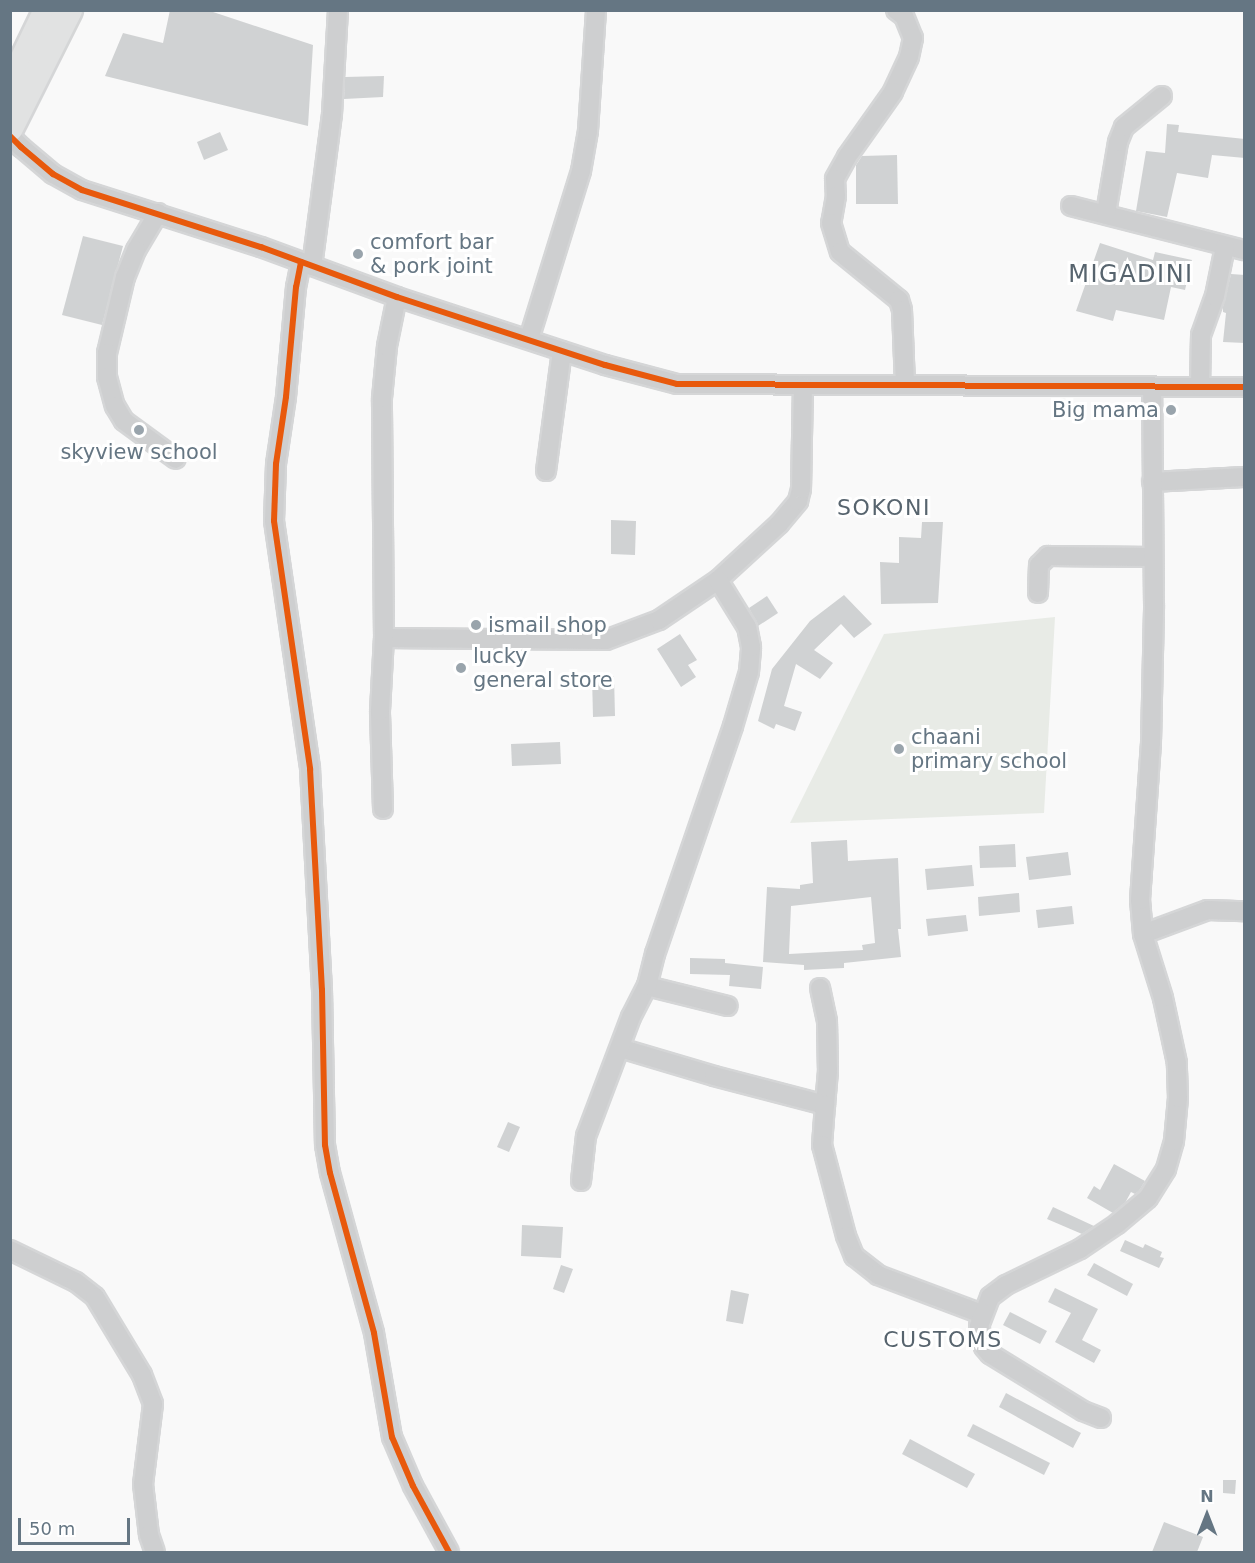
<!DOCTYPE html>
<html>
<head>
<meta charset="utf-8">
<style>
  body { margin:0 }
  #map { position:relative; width:1255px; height:1563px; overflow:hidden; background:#f9f9f9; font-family:"DejaVu Sans",sans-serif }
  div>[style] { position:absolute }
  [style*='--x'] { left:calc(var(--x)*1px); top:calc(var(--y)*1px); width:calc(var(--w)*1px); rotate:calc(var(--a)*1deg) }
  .green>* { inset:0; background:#e8ebe6 }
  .building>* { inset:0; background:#d0d2d3 }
  .roads { filter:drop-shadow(2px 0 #d5d6d7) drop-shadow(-2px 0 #d5d6d7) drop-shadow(0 2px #d5d6d7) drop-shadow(0 -2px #d5d6d7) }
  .minor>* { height:18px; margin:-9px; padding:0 9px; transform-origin:9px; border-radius:9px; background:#cecfd0 }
  .secondary>* { height:26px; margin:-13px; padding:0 13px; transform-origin:13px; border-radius:13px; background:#e1e2e2 }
  .cycleway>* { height:6px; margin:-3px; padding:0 3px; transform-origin:3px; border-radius:3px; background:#e8590c }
  .dots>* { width:16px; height:16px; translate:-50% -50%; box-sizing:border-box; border:3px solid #fff; border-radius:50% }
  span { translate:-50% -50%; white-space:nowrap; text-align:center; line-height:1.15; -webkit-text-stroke:6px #fff; paint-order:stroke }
  .poi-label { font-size:21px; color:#657683 }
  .left { translate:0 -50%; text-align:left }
  .right { translate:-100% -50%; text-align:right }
  .neighbourhood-label { font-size:22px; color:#57646e; letter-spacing:1.5px }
  .quarter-label { font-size:24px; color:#57646e; letter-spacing:1.5px }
  .frame { position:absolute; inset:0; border:12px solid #657683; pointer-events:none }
  .north { position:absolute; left:1177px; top:1485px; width:60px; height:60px; -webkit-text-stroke:4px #fff; paint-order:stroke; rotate:0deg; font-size:16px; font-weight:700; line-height:24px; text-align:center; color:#657683 }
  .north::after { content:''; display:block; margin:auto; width:21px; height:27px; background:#657683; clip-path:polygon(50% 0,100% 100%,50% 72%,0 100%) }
  .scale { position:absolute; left:18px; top:1518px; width:112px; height:27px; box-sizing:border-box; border:3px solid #657683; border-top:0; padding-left:8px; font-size:18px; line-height:21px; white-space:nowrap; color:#657683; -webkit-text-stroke:4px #fff; paint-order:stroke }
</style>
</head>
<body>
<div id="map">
  <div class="green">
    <i style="clip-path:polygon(1055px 617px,1044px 813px,790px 823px,884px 634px)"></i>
  </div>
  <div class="building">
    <i style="clip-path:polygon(170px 10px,207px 10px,313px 45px,308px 126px,105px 76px,123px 33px,163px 43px)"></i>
    <i style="clip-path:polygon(384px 76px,383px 97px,344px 99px,345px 77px)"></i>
    <i style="clip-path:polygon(1167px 124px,1179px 125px,1178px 132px,1245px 139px,1245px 158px,1212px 155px,1208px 178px,1177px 173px,1167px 217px,1136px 211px,1146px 151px,1165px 153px)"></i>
    <i style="clip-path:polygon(220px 132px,228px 150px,204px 160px,197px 142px)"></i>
    <i style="clip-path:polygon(897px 155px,898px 204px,856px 204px,856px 165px,862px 156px)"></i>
    <i style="clip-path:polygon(83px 236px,123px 246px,102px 325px,62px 315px)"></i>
    <i style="clip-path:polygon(1100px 243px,1153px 260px,1155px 252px,1192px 260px,1185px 290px,1171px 287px,1164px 320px,1116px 310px,1113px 321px,1076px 311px)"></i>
    <i style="clip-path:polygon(1231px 274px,1245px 275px,1245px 343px,1223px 342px,1226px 313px,1223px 312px,1223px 306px)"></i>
    <i style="clip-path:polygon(611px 520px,636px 521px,635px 555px,611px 554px)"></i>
    <i style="clip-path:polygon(922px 522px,943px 522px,938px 603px,881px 604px,880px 562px,899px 563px,899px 537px,921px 538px)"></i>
    <i style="clip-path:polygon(844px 595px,872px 624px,854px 638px,841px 624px,814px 650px,833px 663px,820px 679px,796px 664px,784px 706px,802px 712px,795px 731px,776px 724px,774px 729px,758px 721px,772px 669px,810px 621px)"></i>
    <i style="clip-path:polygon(767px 596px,778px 613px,758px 626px,749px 608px)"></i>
    <i style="clip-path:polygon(680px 634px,697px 660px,688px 665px,696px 677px,681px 687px,657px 649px)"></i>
    <i style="clip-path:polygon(592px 676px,614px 676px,615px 716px,593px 717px)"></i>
    <i style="clip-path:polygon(560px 742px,561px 764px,512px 766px,511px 744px)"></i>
    <i style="clip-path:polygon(evenodd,847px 840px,848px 861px,898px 858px,901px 929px,898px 929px,901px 957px,844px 963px,844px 968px,804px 970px,804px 965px,763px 962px,767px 887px,800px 889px,800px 885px,813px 883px,811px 842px,847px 840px,871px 897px,875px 943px,862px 945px,863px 950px,789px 954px,791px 906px,871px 897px)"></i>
    <i style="clip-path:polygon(1015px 844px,1016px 867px,980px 868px,979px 846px)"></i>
    <i style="clip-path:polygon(1068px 852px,1071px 875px,1029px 880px,1026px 857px)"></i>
    <i style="clip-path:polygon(972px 865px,974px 886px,927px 890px,925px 869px)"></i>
    <i style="clip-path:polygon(1019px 893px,1020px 912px,979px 916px,978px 897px)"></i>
    <i style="clip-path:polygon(1072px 906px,1074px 924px,1038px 928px,1036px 910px)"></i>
    <i style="clip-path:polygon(966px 915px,968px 931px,928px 936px,926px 919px)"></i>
    <i style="clip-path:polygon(690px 958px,725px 959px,725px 963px,763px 967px,761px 989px,729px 986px,730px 975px,690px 974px)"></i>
    <i style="clip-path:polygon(508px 1122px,520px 1127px,509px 1152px,497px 1147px)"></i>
    <i style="clip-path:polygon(1114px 1164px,1145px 1181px,1139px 1191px,1135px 1194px,1131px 1192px,1125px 1203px,1113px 1213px,1087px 1198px,1094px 1186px,1100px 1190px)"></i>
    <i style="clip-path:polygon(1053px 1207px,1094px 1226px,1082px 1234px,1047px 1219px)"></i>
    <i style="clip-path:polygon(522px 1225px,563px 1227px,561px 1258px,521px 1256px)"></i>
    <i style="clip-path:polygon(1125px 1240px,1143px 1248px,1145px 1244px,1162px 1252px,1160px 1257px,1164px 1258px,1159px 1268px,1120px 1251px)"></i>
    <i style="clip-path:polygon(1094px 1263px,1133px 1284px,1127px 1296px,1087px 1275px)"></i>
    <i style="clip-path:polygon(561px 1265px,573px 1269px,564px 1293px,553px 1289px)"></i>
    <i style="clip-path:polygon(1055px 1288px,1098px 1309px,1082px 1340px,1101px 1350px,1094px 1363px,1055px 1342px,1071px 1313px,1048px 1302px)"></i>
    <i style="clip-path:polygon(731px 1290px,749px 1294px,743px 1324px,726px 1321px)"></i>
    <i style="clip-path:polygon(1010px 1312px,1047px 1331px,1040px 1344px,1003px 1325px)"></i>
    <i style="clip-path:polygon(1006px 1393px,1081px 1433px,1073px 1448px,999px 1407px)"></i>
    <i style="clip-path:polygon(973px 1424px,1050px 1463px,1044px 1475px,967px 1436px)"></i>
    <i style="clip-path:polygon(910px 1439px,975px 1474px,967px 1488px,902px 1454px)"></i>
    <i style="clip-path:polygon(1223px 1480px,1236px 1480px,1235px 1494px,1223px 1493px)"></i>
    <i style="clip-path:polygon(1164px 1522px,1203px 1537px,1197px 1552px,1152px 1552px)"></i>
  </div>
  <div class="roads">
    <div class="minor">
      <i style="--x:896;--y:10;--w:10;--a:37"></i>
      <i style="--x:904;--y:16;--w:24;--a:68"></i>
      <i style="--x:913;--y:38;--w:19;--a:102"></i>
      <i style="--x:909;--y:57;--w:38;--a:115"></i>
      <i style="--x:893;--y:92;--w:80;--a:125.3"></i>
      <i style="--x:847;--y:157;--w:25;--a:119"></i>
      <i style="--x:835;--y:179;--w:17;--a:87"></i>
      <i style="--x:836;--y:196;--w:27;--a:100"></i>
      <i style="--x:831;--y:223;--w:30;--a:73"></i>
      <i style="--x:840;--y:252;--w:76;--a:39.1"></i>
      <i style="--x:899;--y:300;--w:10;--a:73"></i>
      <i style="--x:902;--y:310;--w:74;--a:87.7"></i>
      <i style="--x:10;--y:136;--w:16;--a:45"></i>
      <i style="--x:21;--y:147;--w:42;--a:40.2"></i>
      <i style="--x:53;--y:174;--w:33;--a:29"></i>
      <i style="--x:82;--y:190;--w:188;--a:17.7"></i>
      <i style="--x:261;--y:247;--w:145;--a:20.2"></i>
      <i style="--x:397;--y:297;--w:219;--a:18.1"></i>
      <i style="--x:605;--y:365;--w:74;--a:14.8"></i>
      <i style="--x:677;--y:384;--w:567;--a:0.3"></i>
      <i style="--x:1071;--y:206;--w:179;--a:14.3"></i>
      <i style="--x:158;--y:213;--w:43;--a:120.7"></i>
      <i style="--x:136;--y:250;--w:29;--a:112"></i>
      <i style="--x:125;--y:277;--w:78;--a:103.3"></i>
      <i style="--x:107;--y:353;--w:24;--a:90"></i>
      <i style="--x:107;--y:377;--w:30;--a:75"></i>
      <i style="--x:115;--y:406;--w:17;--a:59"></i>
      <i style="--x:124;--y:421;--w:64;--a:36.2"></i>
      <i style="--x:1106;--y:213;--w:72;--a:-80.4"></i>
      <i style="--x:1118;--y:142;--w:16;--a:-68"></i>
      <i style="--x:1124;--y:127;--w:49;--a:-39.2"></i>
      <i style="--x:301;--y:262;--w:25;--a:101"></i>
      <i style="--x:296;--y:287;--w:110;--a:95.2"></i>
      <i style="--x:286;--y:397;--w:68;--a:98.5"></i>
      <i style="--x:276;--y:464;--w:57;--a:92"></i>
      <i style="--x:274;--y:521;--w:251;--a:81.7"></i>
      <i style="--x:310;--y:769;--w:221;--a:86.9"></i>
      <i style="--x:322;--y:990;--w:155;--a:88.9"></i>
      <i style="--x:325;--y:1145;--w:28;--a:80"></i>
      <i style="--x:330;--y:1173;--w:166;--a:74.6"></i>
      <i style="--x:374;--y:1333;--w:106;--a:80.2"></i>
      <i style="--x:392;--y:1437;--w:53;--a:66.8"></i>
      <i style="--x:413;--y:1486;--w:75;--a:61.4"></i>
      <i style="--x:312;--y:266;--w:153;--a:-82.5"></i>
      <i style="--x:332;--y:114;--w:104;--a:-86.7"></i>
      <i style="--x:529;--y:339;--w:176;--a:-72.8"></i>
      <i style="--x:581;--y:171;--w:41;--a:-80.1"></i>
      <i style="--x:588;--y:131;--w:121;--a:-86.2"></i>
      <i style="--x:1200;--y:387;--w:52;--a:-88.9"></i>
      <i style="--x:1201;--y:335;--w:41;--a:-70.3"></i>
      <i style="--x:1215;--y:296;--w:50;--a:-78.5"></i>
      <i style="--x:546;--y:471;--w:121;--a:-82.4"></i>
      <i style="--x:1152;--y:482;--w:92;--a:-3.1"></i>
      <i style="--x:1038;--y:593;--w:28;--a:-88"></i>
      <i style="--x:1039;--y:565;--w:13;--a:-45"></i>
      <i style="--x:1048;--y:556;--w:105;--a:0.5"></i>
      <i style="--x:384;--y:638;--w:222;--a:0.5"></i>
      <i style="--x:606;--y:640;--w:57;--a:-20.7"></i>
      <i style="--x:659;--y:620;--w:71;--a:-34.1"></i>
      <i style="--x:718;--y:580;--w:83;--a:-42.6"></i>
      <i style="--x:779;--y:524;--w:30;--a:-50"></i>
      <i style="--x:798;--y:501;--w:12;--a:-76"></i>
      <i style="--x:801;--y:489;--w:103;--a:-88.9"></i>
      <i style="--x:383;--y:809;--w:98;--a:-91.8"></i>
      <i style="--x:380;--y:711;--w:73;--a:-86.9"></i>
      <i style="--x:384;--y:638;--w:240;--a:-90.5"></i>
      <i style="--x:382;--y:398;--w:52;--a:-84.5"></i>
      <i style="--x:387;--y:346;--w:50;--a:-78.5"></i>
      <i style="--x:1143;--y:934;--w:69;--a:-20.3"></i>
      <i style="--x:1208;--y:910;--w:36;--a:2"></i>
      <i style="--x:647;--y:986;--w:83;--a:13.9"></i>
      <i style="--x:820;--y:988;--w:34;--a:78"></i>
      <i style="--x:827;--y:1021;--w:50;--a:88.9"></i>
      <i style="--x:828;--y:1071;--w:34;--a:95"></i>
      <i style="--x:620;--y:1048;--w:98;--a:16.6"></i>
      <i style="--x:714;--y:1076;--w:115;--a:14.6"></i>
      <i style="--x:825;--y:1105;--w:40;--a:94.3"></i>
      <i style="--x:822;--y:1145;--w:94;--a:75.2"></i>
      <i style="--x:846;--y:1236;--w:22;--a:68"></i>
      <i style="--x:854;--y:1256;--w:31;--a:38"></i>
      <i style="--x:878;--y:1275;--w:111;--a:20.6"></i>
      <i style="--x:581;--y:1181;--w:45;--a:-83.7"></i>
      <i style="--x:586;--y:1136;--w:127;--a:-69.3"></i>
      <i style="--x:631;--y:1017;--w:35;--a:-63"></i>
      <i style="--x:647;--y:986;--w:33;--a:-76"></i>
      <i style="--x:655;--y:954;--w:241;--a:-71.1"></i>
      <i style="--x:733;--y:726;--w:56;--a:-73.5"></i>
      <i style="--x:749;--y:672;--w:25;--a:-85"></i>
      <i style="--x:751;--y:647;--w:20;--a:-101"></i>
      <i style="--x:747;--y:627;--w:55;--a:-121.7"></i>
      <i style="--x:10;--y:1250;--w:73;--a:25.9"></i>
      <i style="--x:76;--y:1282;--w:24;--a:38"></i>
      <i style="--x:95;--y:1297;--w:91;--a:58.9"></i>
      <i style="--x:142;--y:1375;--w:31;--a:69"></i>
      <i style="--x:153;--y:1404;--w:81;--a:97.1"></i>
      <i style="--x:143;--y:1484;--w:51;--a:83.3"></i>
      <i style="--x:149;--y:1535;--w:18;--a:71"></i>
      <i style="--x:1101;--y:1418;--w:19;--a:-159"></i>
      <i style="--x:1083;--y:1411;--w:109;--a:-148.5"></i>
      <i style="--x:990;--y:1354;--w:9;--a:-131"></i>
      <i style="--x:984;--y:1347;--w:22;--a:-103"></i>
      <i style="--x:979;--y:1326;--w:31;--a:-69"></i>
      <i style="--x:990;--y:1297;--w:20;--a:-37"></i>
      <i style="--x:1006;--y:1285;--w:82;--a:-25.9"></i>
      <i style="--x:1080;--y:1249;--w:45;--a:-34"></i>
      <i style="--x:1117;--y:1224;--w:40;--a:-40"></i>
      <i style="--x:1148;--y:1198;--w:34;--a:-58"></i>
      <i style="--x:1166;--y:1169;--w:29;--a:-74"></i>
      <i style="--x:1174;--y:1141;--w:43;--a:-84.7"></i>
      <i style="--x:1178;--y:1098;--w:35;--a:-92"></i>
      <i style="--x:1177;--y:1063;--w:66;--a:-102.2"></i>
      <i style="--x:1163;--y:998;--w:67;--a:-107.4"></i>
      <i style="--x:1143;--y:934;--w:34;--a:-95"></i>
      <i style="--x:1140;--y:900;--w:158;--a:-86"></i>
      <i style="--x:1151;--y:742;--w:137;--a:-88.7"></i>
      <i style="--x:1154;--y:605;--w:217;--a:-90.5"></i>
    </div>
    <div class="secondary">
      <i style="--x:10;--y:87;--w:85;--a:-64.3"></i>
      <i style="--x:10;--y:128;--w:132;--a:-63.4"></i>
    </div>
  </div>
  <div class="cycleway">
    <i style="--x:10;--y:136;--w:16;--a:45"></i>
    <i style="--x:21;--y:147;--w:42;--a:40.2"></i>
    <i style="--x:53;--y:174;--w:33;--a:29"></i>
    <i style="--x:82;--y:190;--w:188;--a:17.7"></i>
    <i style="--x:261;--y:247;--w:145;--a:20.2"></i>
    <i style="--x:397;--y:297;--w:219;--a:18.1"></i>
    <i style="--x:605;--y:365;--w:74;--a:14.8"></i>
    <i style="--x:677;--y:384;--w:567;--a:0.3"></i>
    <i style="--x:301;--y:262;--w:25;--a:101"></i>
    <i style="--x:296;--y:287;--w:110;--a:95.2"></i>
    <i style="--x:286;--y:397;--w:68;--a:98.5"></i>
    <i style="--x:276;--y:464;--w:57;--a:92"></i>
    <i style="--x:274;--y:521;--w:251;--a:81.7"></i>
    <i style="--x:310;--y:769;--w:221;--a:86.9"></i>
    <i style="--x:322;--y:990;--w:155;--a:88.9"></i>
    <i style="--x:325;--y:1145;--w:28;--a:80"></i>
    <i style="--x:330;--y:1173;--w:166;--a:74.6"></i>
    <i style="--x:374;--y:1333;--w:106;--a:80.2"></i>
    <i style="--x:392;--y:1437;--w:53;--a:66.8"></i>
    <i style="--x:413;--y:1486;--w:75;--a:61.4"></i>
  </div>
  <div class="dots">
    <i style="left:358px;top:254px;background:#99a4ac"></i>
    <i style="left:1171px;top:410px;background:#99a4ac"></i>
    <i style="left:139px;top:430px;background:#99a4ac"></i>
    <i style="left:476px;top:625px;background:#99a4ac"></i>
    <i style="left:461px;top:668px;background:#99a4ac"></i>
    <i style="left:899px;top:749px;background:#99a4ac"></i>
  </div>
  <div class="poi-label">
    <span class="left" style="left:370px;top:254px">comfort bar<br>&amp; pork joint</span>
    <span class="right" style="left:1159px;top:410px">Big mama</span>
    <span style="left:139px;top:452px">skyview school</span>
    <span class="left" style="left:488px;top:625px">ismail shop</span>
    <span class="left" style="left:473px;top:668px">lucky<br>general store</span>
    <span class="left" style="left:911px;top:749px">chaani<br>primary school</span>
  </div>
  <div class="neighbourhood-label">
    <span style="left:884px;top:508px">SOKONI</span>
    <span style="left:943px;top:1340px">CUSTOMS</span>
  </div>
  <div class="quarter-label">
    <span style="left:1131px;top:275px">MIGADINI</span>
  </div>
  <div class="frame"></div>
  <div class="north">N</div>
  <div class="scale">50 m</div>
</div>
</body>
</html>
